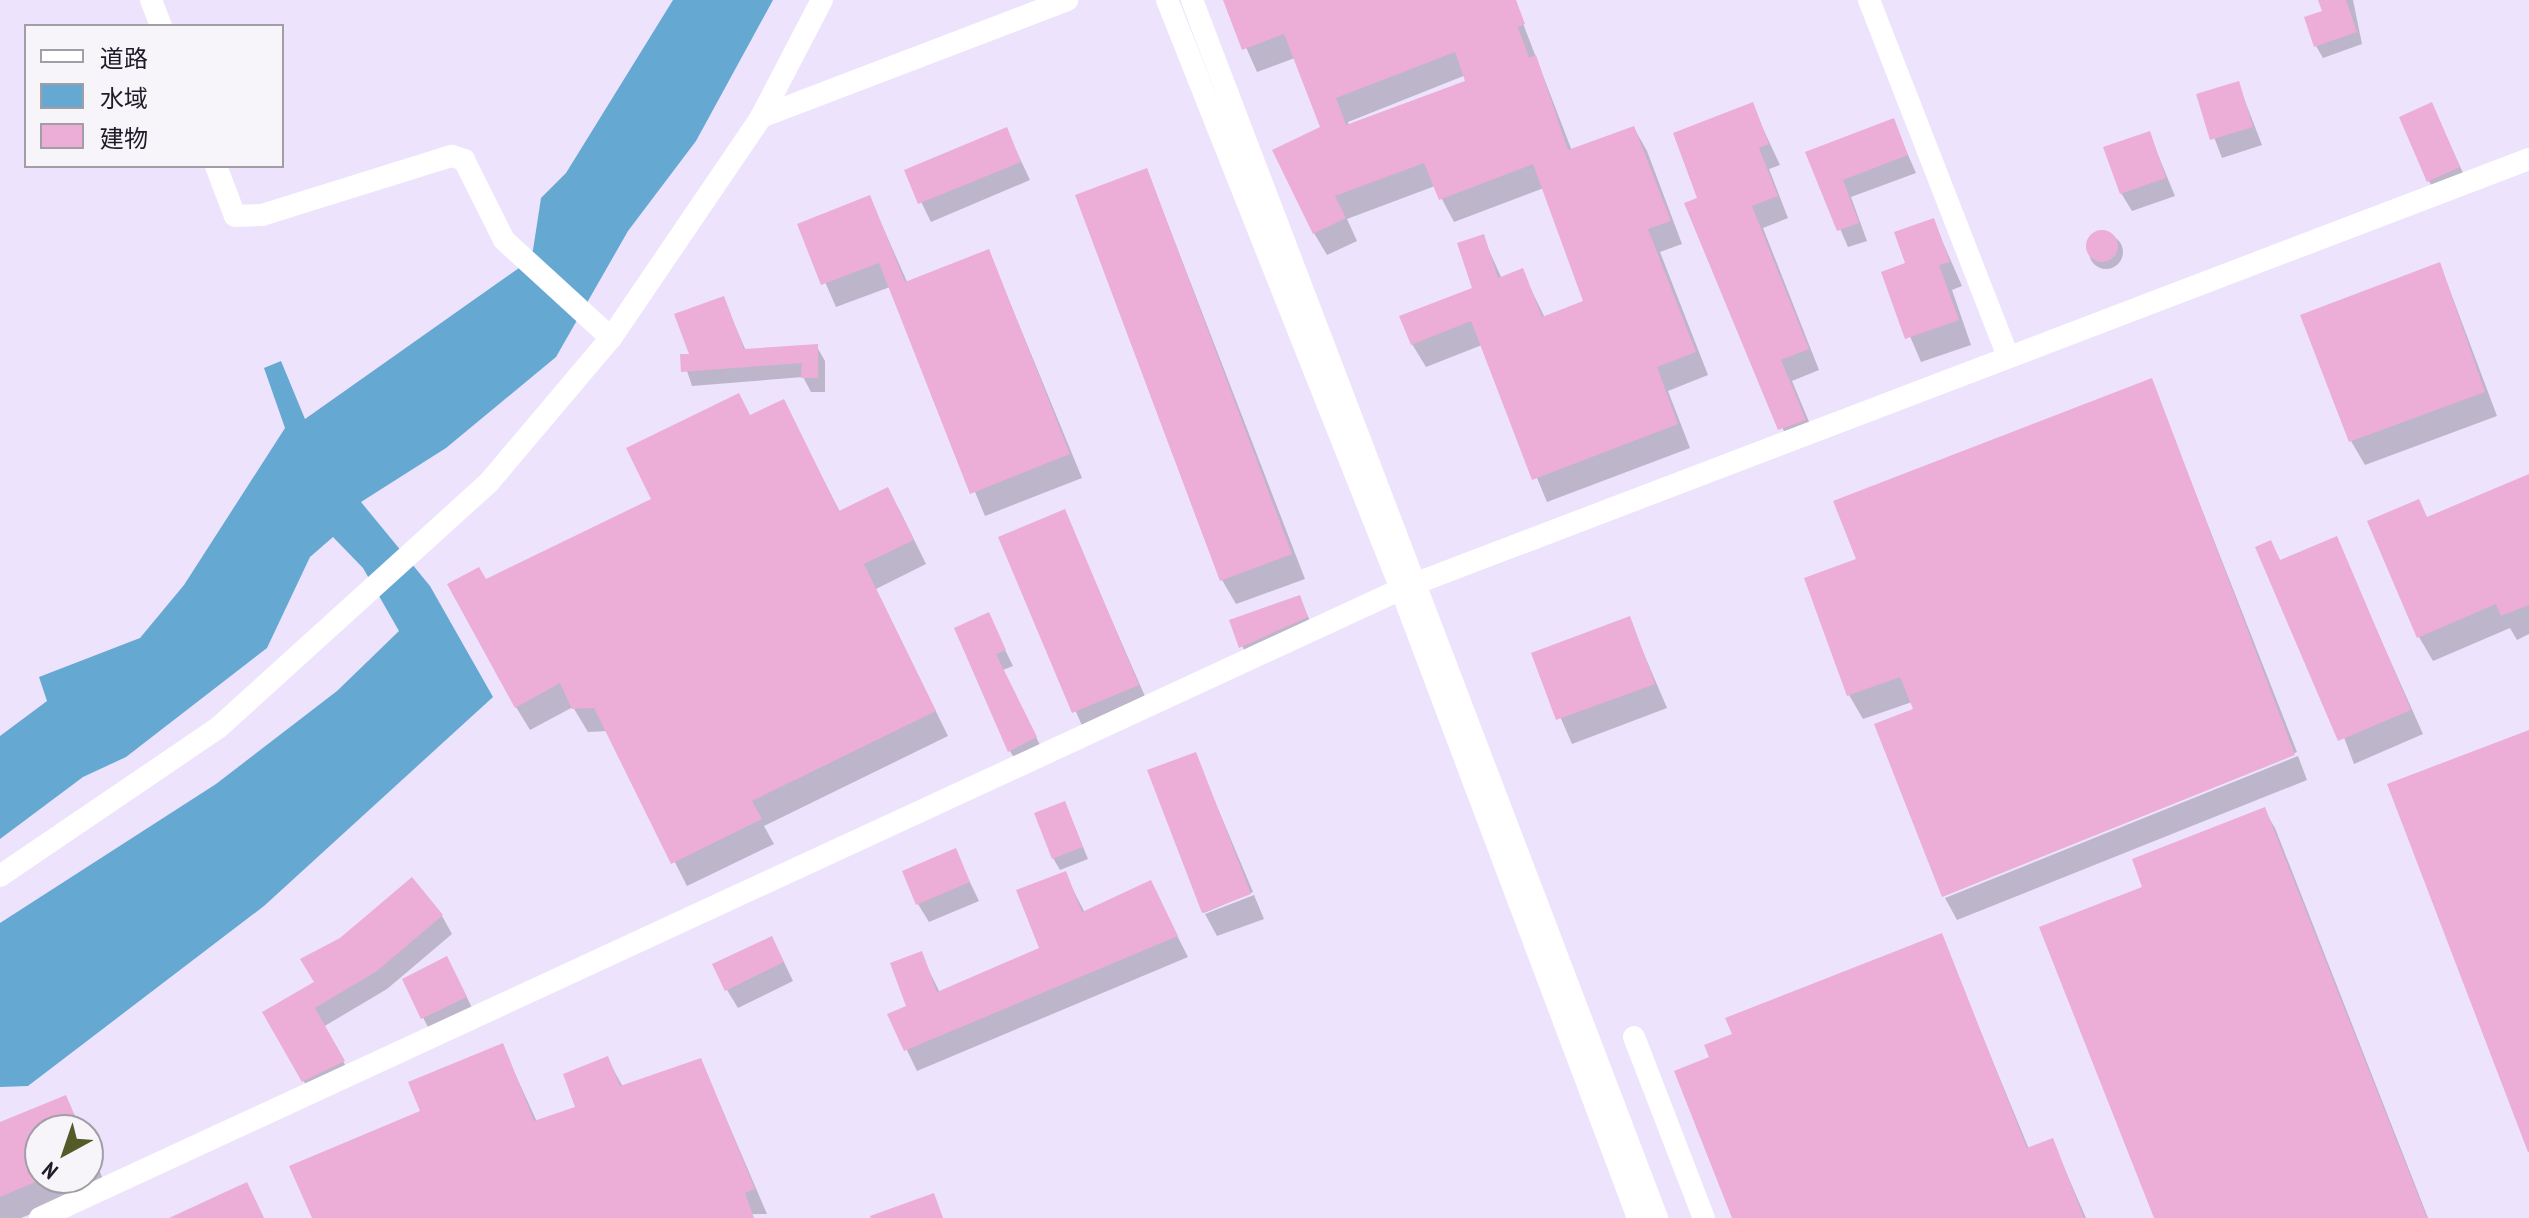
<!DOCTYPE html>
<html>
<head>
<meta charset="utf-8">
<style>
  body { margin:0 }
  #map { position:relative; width:2529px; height:1218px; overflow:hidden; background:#ede3fc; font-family:"PT Sans Narrow","Noto Sans JP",sans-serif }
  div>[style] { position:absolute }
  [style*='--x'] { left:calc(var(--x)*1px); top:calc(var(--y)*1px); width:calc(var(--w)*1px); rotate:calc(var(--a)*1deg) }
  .water>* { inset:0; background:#65a9d2 }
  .shadow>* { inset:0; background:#0003 }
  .round { border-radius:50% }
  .building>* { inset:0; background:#ecadd7 }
  .minor>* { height:22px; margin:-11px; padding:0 11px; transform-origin:11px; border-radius:11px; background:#fff }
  span { translate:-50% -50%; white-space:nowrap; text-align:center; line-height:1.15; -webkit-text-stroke:8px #f7f4fa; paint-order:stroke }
  .legend { position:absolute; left:24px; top:24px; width:260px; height:144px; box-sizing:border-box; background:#f7f4fa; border:2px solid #a19ea6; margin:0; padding:10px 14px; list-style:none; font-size:24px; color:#201c27 }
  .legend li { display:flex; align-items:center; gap:16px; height:40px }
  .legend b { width:40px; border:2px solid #a19ea6 }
  .north { position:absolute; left:24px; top:1114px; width:80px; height:80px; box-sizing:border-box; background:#f7f4fa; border:2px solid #a19ea6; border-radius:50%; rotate:220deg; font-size:22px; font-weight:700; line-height:32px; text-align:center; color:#201c27 }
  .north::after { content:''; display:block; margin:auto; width:28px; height:36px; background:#545b29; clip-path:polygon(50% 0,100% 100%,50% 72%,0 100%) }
</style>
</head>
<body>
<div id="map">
  <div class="water">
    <i style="clip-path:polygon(673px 0,773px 0,696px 141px,628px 231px,556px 357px,446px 448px,361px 502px,430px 586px,493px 697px,264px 906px,28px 1086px,0 1087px,0 923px,216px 784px,337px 691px,399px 631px,363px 568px,333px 537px,310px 557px,267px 648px,126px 757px,83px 777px,0 839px,0 736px,47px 701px,39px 677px,140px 638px,184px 585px,285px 428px,264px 368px,281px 361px,305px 419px,519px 268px,533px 250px,541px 198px,566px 173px)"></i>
  </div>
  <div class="shadow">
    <i style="clip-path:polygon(evenodd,1225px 0,1514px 0,1572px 151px,1634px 128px,1647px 151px,1682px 244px,1660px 252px,1708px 375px,1668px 391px,1690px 448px,1547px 502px,1482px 345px,1426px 367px,1412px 344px,1474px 290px,1483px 237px,1502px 279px,1522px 271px,1545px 318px,1586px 302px,1544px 188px,1454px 222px,1435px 186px,1347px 219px,1357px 241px,1327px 255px,1314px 233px,1323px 128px,1295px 58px,1257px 72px,1225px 0,1466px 75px,1468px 82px,1349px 126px,1348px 122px,1466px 75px)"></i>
    <i style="clip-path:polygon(2320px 0,2353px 0,2362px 44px,2323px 58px,2316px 46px,2325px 12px)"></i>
    <i style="clip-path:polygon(2238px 83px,2262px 145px,2222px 158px,2198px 95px)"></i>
    <i style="clip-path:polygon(1752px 105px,1780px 165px,1769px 169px,1788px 218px,1763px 228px,1819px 370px,1792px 381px,1817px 441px,1792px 450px,1687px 204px,1700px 199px)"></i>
    <i style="clip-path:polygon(2432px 105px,2469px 186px,2439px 199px,2429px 181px)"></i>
    <i style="clip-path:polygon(1893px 121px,1916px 173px,1851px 197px,1867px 241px,1848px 247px,1807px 153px)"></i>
    <i style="clip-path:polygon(1006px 129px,1030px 180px,931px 222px,906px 171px)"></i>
    <i style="clip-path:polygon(2149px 133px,2175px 196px,2132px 211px,2121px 193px)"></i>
    <i style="clip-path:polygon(1147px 170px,1305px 579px,1236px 604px,1222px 580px)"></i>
    <i style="clip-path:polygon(870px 198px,908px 284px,989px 252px,1082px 478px,985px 516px,890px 287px,836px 307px,800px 225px)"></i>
    <i style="clip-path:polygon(1933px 220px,1962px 286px,1952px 290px,1971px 345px,1921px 362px,1883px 273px,1907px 265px)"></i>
    <i class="round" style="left:2089px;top:235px;width:34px;height:34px"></i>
    <i style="clip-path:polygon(2440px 264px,2497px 416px,2365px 465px,2351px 441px)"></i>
    <i style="clip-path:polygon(723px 298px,746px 351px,817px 347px,825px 361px,825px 392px,811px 392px,803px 377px,692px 386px,682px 356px,692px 355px)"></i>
    <i style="clip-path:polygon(2151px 380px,2297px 752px,1944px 896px,1876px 725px,1915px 710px,1912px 702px,1863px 719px,1849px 695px,1859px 560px)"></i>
    <i style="clip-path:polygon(783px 401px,840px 512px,887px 489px,901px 513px,926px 564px,876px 589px,948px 736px,764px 826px,774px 844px,687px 886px,608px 731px,588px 732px,573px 707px,530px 730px,516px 707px,485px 582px,654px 500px,750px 417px)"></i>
    <i style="clip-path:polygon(2529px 476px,2529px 634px,2517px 640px,2510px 628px,2433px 661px,2419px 637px,2428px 519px)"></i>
    <i style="clip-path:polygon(1064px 511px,1151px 710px,1087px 737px,1000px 538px)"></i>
    <i style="clip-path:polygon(2336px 539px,2423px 734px,2354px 764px,2271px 543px,2281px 562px)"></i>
    <i style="clip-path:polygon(1299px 598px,1317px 635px,1251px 665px,1231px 621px)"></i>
    <i style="clip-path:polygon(988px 615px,1013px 666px,1003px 670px,1044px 753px,1019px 766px,1010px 751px)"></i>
    <i style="clip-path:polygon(1629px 619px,1667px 708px,1572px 744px,1533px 654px)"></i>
    <i style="clip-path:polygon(1195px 754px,1253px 892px,1204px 913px,1149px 772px)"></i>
    <i style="clip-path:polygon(2298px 756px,2307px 780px,1957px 920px,1945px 898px)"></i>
    <i style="clip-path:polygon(1065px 803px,1088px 859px,1060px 870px,1053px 858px)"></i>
    <i style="clip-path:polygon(2264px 810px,2275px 828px,2428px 1218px,2156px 1218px,2145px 888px)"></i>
    <i style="clip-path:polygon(955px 851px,979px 901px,929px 922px,918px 904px)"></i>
    <i style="clip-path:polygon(1065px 874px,1085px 913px,1150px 882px,1188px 957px,917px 1071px,890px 1015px,908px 1007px,921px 954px,940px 993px,1041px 949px)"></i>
    <i style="clip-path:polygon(1254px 895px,1264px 919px,1217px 936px,1205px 914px)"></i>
    <i style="clip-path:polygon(442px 916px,452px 934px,387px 989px,323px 1027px,354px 1080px,314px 1099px,265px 1013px)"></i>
    <i style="clip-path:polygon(1941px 936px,2029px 1149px,2052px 1140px,2086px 1218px,1734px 1218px,1712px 1058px)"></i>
    <i style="clip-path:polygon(781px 956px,793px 981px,738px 1008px,727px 990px)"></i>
    <i style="clip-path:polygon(457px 977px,476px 1016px,433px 1037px,404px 980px)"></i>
    <i style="clip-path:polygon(502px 1045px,537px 1122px,578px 1108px,607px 1058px,623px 1087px,701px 1060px,767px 1214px,314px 1218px)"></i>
    <i style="clip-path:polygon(65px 1098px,83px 1130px,40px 1130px,40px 1178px,88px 1178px,88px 1143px,105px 1184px,21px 1218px,0 1218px,0 1124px)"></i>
  </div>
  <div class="building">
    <i style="clip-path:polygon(evenodd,1223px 0,1516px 0,1525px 24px,1518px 27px,1529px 58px,1536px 55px,1568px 150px,1634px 126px,1671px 221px,1648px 229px,1696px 352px,1657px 367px,1678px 424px,1532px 480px,1471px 321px,1411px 345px,1399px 316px,1472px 288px,1457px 243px,1484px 234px,1498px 278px,1523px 268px,1542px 317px,1583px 301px,1533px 164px,1439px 200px,1424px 163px,1335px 196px,1346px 218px,1313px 234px,1272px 150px,1320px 127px,1284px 34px,1242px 50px,1223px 0,1455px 52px,1465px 81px,1346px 125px,1336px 98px,1455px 52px)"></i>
    <i style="clip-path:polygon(2318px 0,2346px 0,2357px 32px,2314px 47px,2304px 17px,2322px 11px)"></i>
    <i style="clip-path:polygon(2239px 81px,2253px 127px,2210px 140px,2196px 94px)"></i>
    <i style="clip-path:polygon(1753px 102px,1769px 144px,1759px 148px,1778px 196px,1752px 206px,1809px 349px,1781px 360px,1806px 420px,1778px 430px,1684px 203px,1697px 198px,1673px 133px)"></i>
    <i style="clip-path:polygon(2432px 102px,2460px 167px,2427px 182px,2399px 117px)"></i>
    <i style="clip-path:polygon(1894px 118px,1908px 155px,1843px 180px,1859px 223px,1837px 231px,1805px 152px)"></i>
    <i style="clip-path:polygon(1007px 127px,1021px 162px,918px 204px,904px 170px)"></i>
    <i style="clip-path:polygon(2150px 131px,2166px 178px,2120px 194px,2103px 147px)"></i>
    <i style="clip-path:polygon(1147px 168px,1292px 554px,1220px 581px,1075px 195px)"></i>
    <i style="clip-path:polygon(870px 195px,905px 282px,989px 249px,1070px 454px,970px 494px,879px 263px,821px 285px,797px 224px)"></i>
    <i style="clip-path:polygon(1934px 218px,1950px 262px,1939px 265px,1959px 320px,1905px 339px,1881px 272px,1905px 263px,1894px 232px)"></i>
    <i class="round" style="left:2086px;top:230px;width:32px;height:32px"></i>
    <i style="clip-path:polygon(2440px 262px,2485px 392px,2349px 442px,2300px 315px)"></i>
    <i style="clip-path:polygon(724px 296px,744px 349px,818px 344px,818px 378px,801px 378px,802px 363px,681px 372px,680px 354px,689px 354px,674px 314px)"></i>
    <i style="clip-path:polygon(2152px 378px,2295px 755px,1942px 897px,1874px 724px,1913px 709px,1900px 677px,1847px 696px,1804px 578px,1856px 559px,1833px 501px)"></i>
    <i style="clip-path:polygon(739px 393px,750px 415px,784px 399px,839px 511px,888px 487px,914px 540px,864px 564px,936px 711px,752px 801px,762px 819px,671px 864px,594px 708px,572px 709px,560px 683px,515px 708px,447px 584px,479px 567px,486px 579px,651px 499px,626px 448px)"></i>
    <i style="clip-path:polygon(2529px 474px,2529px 605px,2501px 616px,2496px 604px,2417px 638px,2367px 521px,2419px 499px,2427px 517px)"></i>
    <i style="clip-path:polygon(1065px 509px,1139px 685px,1072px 713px,998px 537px)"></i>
    <i style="clip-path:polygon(2337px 536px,2411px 710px,2338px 741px,2255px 547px,2271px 540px,2280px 560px)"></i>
    <i style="clip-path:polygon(1300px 595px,1308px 617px,1239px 648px,1229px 620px)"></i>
    <i style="clip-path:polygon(989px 612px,1006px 650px,996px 654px,1037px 737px,1008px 752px,954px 628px)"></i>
    <i style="clip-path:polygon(1630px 616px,1655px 684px,1556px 720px,1531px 653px)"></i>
    <i style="clip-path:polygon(2529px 730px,2529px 1152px,2528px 1152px,2387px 784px)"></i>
    <i style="clip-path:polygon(1196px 752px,1251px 894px,1202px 913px,1147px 770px)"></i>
    <i style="clip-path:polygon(1065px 801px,1083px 847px,1052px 859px,1034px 813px)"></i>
    <i style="clip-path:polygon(2265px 807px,2427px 1218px,2154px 1218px,2039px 927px,2142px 887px,2132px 859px)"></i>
    <i style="clip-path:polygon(956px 848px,970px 882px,916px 905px,902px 871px)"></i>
    <i style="clip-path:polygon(1066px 871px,1082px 912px,1151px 880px,1178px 936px,904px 1051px,887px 1014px,906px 1006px,890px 963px,922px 951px,937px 992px,1039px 948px,1016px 890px)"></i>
    <i style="clip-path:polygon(412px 877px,443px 915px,377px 971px,315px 1008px,345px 1061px,302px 1082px,262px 1012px,314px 982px,300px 959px,340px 938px)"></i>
    <i style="clip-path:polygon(1942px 933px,2027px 1148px,2053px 1138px,2084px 1218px,1732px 1218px,1674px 1071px,1709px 1057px,1704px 1045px,1732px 1034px,1725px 1018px)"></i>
    <i style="clip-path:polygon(772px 936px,784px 962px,725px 991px,712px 964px)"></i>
    <i style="clip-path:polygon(447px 956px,467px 997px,421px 1019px,402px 979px)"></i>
    <i style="clip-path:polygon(503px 1043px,534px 1121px,575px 1107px,563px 1074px,608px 1056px,620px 1086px,701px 1058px,755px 1189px,745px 1193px,754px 1218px,312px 1218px,289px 1166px,420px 1111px,408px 1082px)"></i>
    <i style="clip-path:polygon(66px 1095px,81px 1130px,40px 1130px,40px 1180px,0 1197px,0 1122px)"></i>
    <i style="clip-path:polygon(247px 1182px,264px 1218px,169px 1218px)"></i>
    <i style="clip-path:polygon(934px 1193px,943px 1218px,871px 1218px,870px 1216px)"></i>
  </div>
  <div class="minor">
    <i style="--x:151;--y:0;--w:28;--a:69"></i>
    <i style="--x:1167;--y:0;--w:634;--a:68.33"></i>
    <i style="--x:1401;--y:589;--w:672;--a:69.35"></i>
    <i style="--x:1192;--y:0;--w:1304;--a:69.1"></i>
    <i style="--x:1869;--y:0;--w:383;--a:68.7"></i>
    <i style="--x:761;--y:117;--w:328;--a:-20.9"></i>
    <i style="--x:216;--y:166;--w:53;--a:69.2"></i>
    <i style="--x:235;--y:216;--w:27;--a:-2"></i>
    <i style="--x:262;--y:215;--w:199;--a:-17.3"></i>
    <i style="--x:452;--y:156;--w:13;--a:18"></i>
    <i style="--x:464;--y:160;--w:89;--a:63.4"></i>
    <i style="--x:504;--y:240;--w:145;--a:42.5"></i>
    <i style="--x:0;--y:876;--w:263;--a:-34.2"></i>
    <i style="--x:218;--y:728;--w:367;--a:-42.2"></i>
    <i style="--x:490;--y:481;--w:187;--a:-49.8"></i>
    <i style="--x:611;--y:338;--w:267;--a:-55.8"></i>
    <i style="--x:761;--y:117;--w:132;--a:-62.5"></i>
    <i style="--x:1634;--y:1037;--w:194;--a:68.9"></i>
    <i style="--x:40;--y:1218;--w:1499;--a:-24.8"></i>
    <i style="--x:1401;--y:589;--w:1207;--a:-20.87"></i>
  </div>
  <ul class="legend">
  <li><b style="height:10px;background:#fff"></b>道路</li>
  <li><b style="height:22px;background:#65a9d2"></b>水域</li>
  <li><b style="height:22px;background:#ecadd7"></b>建物</li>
  </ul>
  <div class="north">N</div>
</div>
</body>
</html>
